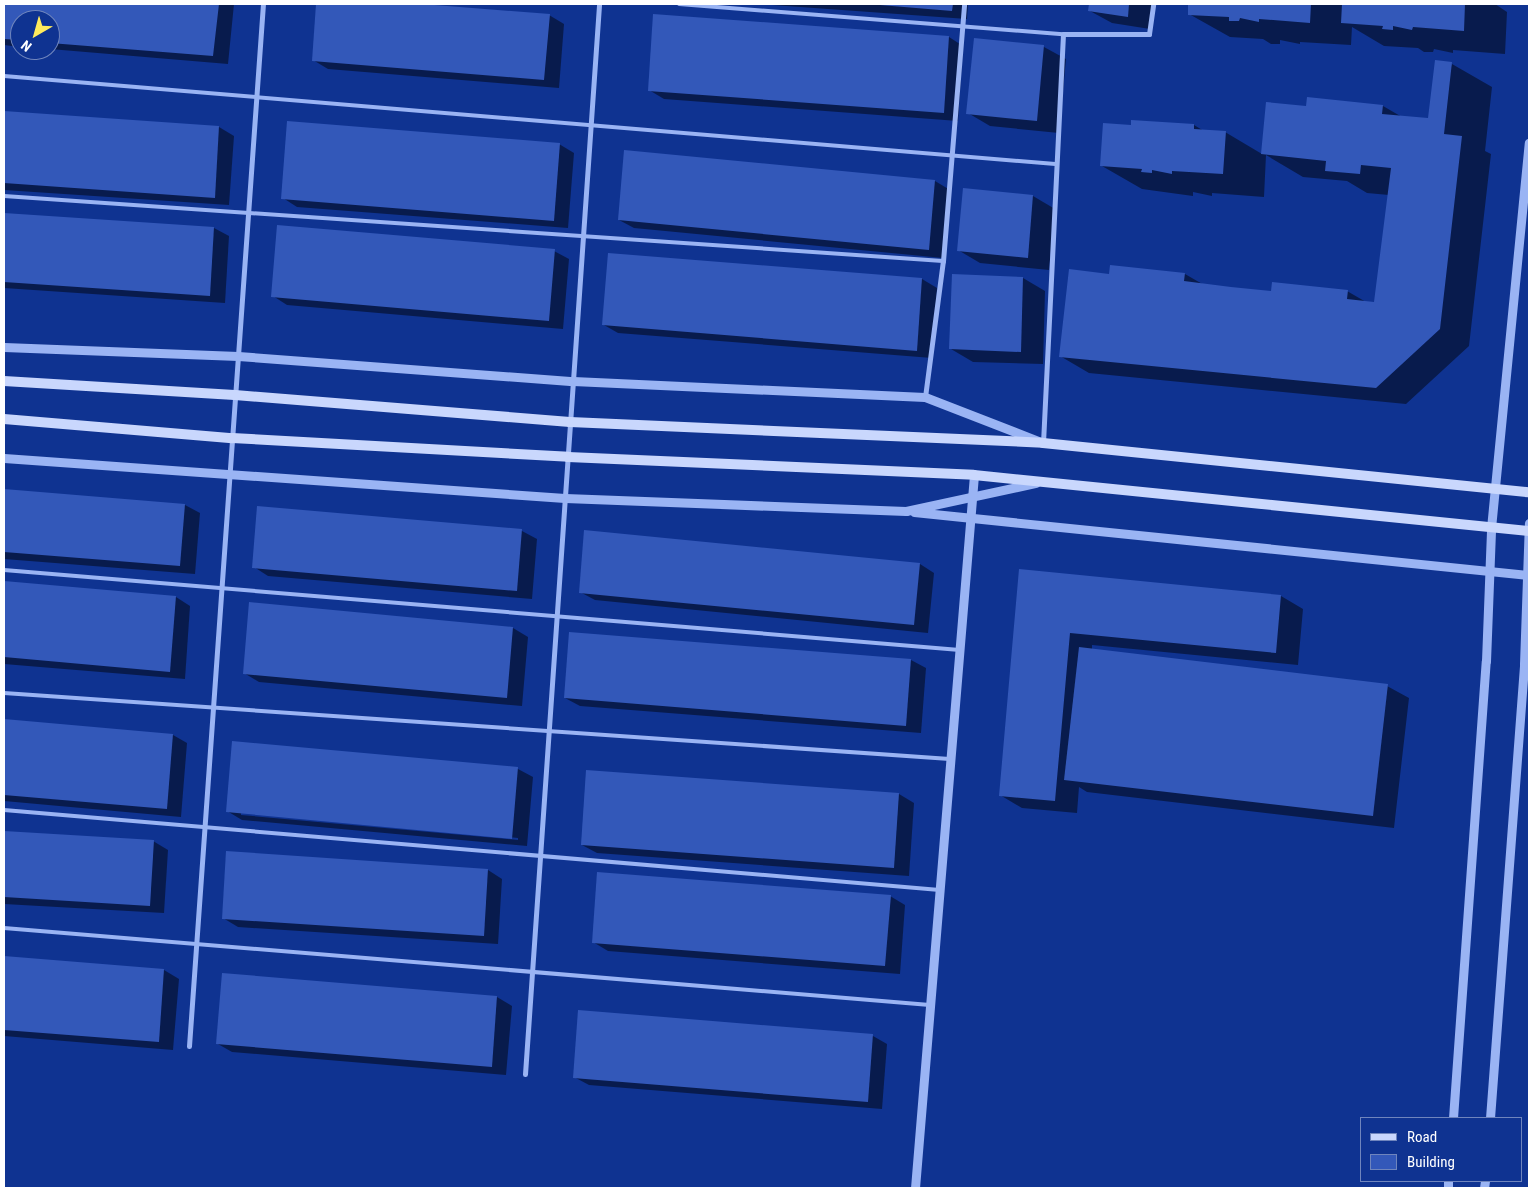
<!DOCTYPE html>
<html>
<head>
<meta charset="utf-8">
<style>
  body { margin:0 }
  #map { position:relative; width:1533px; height:1192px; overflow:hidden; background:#0f3391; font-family:"Roboto Condensed",sans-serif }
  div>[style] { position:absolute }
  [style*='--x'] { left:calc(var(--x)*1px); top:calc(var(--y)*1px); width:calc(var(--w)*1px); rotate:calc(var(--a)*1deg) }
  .shadow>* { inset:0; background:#0007 }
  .building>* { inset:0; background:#3358b9 }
  .service>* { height:4px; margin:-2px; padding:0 2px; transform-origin:2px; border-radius:2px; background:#9ab4f4 }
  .minor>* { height:5px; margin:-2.5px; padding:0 2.5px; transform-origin:2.5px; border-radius:2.5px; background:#9ab4f4 }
  .tertiary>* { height:9px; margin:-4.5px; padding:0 4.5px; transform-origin:4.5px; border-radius:4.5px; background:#9ab4f4 }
  .secondary>* { height:10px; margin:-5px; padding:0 5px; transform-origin:5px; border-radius:5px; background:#c9d7fd }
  span { translate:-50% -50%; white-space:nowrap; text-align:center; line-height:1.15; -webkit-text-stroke:4px #0f3391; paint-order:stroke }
  .frame { position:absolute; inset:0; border:5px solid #fff; pointer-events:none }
  .legend { position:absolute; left:1360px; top:1117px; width:162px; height:65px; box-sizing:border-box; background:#0f3391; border:1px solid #6f85bd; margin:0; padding:6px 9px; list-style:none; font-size:15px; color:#fff }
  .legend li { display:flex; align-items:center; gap:10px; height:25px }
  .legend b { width:25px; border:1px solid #6f85bd }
  .north { position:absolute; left:10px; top:10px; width:50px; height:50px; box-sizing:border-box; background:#0f3391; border:1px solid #6f85bd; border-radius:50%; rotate:218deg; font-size:14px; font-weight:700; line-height:20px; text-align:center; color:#fff }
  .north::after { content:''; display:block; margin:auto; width:18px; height:22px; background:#ffeb5c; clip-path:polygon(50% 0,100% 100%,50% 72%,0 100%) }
</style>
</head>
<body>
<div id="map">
  <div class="shadow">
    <i style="clip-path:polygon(4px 4px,234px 4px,228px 64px,50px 49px,50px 20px,20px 20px,20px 47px,4px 45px)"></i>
    <i style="clip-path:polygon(317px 4px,407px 4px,549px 15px,564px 24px,559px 88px,328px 69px,313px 60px)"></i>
    <i style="clip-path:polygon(758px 4px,968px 4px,967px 19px)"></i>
    <i style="clip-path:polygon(1091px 4px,1153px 4px,1150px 29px,1112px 23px,1090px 11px)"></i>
    <i style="clip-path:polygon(1190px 4px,1495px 4px,1507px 12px,1505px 54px,1453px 50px,1453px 53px,1434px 49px,1433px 52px,1424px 52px,1418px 48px,1384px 46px,1352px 27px,1351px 45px,1300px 42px,1300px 44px,1280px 40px,1280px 44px,1271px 44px,1263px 39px,1230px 37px,1189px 14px)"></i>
    <i style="clip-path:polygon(949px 37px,963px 46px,958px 121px,664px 99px,649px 90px)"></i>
    <i style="clip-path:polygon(975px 40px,1044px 47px,1066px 59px,1059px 133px,990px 126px,968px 113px)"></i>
    <i style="clip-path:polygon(1452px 64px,1492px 87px,1485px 151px,1491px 154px,1469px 346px,1406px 404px,1089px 373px,1060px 356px,1110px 275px,1111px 266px,1185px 274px,1204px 285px,1272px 292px,1347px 291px,1366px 302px,1376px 303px,1389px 195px,1367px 193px,1347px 181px,1303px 177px,1266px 155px,1264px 197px,1212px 193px,1212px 196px,1193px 192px,1193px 196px,1142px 189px,1102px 166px,1132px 126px,1194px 125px,1204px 131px,1225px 132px,1262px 154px,1308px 107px,1383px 106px,1402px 117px,1430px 120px)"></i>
    <i style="clip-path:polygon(4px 113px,219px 127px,234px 136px,229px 205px,4px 190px)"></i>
    <i style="clip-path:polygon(559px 144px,574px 153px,568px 228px,297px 207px,283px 198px)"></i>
    <i style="clip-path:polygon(935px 181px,950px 190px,943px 258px,634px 228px,619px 220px)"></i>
    <i style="clip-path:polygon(964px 189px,1033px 196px,1055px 209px,1049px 270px,980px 263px,958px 250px)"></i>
    <i style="clip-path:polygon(4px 214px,214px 228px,229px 236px,225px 303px,4px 288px)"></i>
    <i style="clip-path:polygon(554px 251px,569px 259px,563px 329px,287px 305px,273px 296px)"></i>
    <i style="clip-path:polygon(609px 255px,922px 279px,937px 288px,932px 358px,618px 333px,604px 325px)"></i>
    <i style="clip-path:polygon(1023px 278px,1045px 291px,1043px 364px,973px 362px,951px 349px)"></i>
    <i style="clip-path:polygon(4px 491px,185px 505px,200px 513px,195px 574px,4px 559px)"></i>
    <i style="clip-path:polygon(259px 507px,522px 531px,537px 539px,532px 599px,268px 576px,254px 567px)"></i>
    <i style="clip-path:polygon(920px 564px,934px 573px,928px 633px,595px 600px,580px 592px)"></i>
    <i style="clip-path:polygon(1021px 571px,1281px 596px,1303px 609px,1298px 665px,1092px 645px,1092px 650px,1387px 686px,1409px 698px,1394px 828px,1087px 792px,1079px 787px,1077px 813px,1022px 808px,1000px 795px)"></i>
    <i style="clip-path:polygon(4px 582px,176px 597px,190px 606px,185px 679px,4px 664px)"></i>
    <i style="clip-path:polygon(250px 604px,513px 628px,528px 637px,522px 706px,259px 682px,244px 673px)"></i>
    <i style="clip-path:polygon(570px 633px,911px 660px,926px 668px,921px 733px,580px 706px,565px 698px)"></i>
    <i style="clip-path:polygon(4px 720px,173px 735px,187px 743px,181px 817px,4px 801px)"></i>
    <i style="clip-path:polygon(evenodd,233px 743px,518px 769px,533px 777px,527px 846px,242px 820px,227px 811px,233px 743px,241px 812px,518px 838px,518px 840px,241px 815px,241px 812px)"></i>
    <i style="clip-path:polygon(587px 772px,899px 794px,914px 803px,909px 876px,597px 853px,582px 845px)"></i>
    <i style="clip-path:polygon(4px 832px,153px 841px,168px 850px,164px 913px,4px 904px)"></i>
    <i style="clip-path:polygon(488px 870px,502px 879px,498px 944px,238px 927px,223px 918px)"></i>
    <i style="clip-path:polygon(890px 896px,905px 905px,900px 974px,608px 951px,593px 942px)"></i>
    <i style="clip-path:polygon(4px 957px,164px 970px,179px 979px,173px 1050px,4px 1036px)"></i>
    <i style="clip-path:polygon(497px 997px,512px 1006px,506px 1075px,232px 1052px,218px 1044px)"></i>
    <i style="clip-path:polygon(873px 1036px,887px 1044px,882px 1109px,589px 1085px,574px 1077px)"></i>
  </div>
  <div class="building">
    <i style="clip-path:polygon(4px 4px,219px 4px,213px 56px,50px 43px,50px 20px,20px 20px,20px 40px,4px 39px)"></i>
    <i style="clip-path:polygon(316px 4px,422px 4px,550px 14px,544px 80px,312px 61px)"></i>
    <i style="clip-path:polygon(868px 4px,953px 4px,952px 11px)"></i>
    <i style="clip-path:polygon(1089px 4px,1129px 4px,1128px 17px,1088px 11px)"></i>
    <i style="clip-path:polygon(1188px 4px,1311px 4px,1310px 23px,1259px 19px,1259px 22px,1240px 18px,1239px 21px,1229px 21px,1229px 17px,1188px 15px)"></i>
    <i style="clip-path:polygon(1342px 4px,1465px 4px,1464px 31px,1413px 27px,1412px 30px,1393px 26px,1393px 30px,1382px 29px,1383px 26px,1341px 23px)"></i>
    <i style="clip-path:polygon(653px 14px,949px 36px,944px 113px,648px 91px)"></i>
    <i style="clip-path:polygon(974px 38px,1044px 45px,1037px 121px,966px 114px)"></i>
    <i style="clip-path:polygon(1435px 60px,1452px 62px,1444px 134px,1462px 136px,1440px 329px,1376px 388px,1059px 357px,1069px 269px,1109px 274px,1110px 265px,1185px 273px,1184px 281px,1231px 287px,1271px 291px,1272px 282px,1348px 290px,1347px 299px,1374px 302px,1391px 168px,1361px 165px,1360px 174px,1325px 171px,1326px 161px,1261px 154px,1266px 102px,1306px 106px,1307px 97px,1383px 105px,1382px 114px,1428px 118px)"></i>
    <i style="clip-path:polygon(4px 111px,219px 126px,215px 198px,4px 183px)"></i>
    <i style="clip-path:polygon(1131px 120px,1194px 124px,1194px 129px,1226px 131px,1223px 174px,1172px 171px,1172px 174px,1152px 170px,1152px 173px,1141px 172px,1142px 169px,1100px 166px,1103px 123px,1131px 125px)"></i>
    <i style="clip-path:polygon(287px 121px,560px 143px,554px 221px,281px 199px)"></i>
    <i style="clip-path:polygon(624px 150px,935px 180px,929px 250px,618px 220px)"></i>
    <i style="clip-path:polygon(963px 188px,1033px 195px,1028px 258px,957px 251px)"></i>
    <i style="clip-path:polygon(4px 213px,214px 227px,210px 296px,4px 282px)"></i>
    <i style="clip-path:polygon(277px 225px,555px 249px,549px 321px,271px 297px)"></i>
    <i style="clip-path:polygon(608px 253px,922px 278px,917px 351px,602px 325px)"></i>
    <i style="clip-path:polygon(952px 274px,1023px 277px,1021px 352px,949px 349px)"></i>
    <i style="clip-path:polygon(4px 489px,185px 504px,180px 566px,4px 552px)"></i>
    <i style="clip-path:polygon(257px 506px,522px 529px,517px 591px,252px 568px)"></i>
    <i style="clip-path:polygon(584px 530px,920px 563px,914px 625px,579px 593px)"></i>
    <i style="clip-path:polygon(1019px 569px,1281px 595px,1276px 653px,1070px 633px,1055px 801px,999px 796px)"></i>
    <i style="clip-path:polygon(4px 581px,176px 596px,170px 672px,4px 657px)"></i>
    <i style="clip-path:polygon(249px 602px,513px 627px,507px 698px,243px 674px)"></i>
    <i style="clip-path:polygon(569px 632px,911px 659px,906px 726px,564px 698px)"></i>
    <i style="clip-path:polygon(1079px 647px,1388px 684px,1373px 816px,1064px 780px)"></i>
    <i style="clip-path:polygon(4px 719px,173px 734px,167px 809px,4px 795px)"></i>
    <i style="clip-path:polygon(232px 741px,518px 767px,512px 839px,226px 812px)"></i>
    <i style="clip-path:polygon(586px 770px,899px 793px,894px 868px,581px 845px)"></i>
    <i style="clip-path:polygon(4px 831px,154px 840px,150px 906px,4px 897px)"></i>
    <i style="clip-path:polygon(226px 851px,488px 869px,484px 936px,222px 919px)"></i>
    <i style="clip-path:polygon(597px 872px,891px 895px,885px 966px,592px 943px)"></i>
    <i style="clip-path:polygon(4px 956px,164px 969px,159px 1042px,4px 1030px)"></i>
    <i style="clip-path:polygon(222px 973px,497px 996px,492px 1067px,216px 1044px)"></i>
    <i style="clip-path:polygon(578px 1010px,873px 1034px,868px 1102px,573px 1078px)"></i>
  </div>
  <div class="service">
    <i style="--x:679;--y:4;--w:385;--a:4.5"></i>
    <i style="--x:4;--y:76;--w:1055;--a:4.79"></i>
    <i style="--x:4;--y:196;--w:941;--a:3.96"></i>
    <i style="--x:4;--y:570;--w:959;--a:4.78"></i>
    <i style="--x:4;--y:693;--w:948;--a:3.99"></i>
    <i style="--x:4;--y:810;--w:939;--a:4.89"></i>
    <i style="--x:4;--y:928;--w:929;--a:4.75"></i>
  </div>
  <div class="minor">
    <i style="--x:925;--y:397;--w:137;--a:-82.5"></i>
    <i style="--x:943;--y:261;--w:258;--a:-85.3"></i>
    <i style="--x:1043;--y:443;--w:409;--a:-87.2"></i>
    <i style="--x:1063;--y:34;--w:86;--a:0"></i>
    <i style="--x:1149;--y:34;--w:30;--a:-82"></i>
    <i style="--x:189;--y:1046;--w:1045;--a:-85.94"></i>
    <i style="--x:525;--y:1074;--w:1073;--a:-86.04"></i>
  </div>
  <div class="tertiary">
    <i style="--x:4;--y:347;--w:234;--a:2.2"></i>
    <i style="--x:238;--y:356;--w:336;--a:4.3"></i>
    <i style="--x:573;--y:381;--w:352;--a:2.6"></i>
    <i style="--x:925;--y:397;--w:124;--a:21.2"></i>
    <i style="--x:4;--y:458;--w:562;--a:4.08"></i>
    <i style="--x:565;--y:498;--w:341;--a:2.2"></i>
    <i style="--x:906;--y:511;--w:133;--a:-12.2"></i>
    <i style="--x:914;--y:512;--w:618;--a:5.85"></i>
    <i style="--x:1453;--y:1118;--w:458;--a:-85.9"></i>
    <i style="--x:1486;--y:661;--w:133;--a:-87.8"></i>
    <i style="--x:1491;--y:528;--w:387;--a:-84.4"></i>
    <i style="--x:1490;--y:1118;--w:455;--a:-85.7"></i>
    <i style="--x:1524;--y:664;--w:141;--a:-88"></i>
    <i style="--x:915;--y:1188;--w:715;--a:-85.27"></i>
    <i style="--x:1448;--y:1188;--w:7;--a:-90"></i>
    <i style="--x:1484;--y:1188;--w:7;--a:-82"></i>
  </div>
  <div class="secondary">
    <i style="--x:4;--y:381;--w:231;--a:3.5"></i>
    <i style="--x:235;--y:395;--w:336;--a:4.6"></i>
    <i style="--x:570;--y:422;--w:473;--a:2.5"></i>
    <i style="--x:1043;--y:443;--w:488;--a:5.8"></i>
    <i style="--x:4;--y:419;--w:229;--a:4.8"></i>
    <i style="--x:232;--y:438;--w:337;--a:3.2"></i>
    <i style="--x:568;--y:457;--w:406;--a:2.5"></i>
    <i style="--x:974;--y:475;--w:558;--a:5.76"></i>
  </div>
  <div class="frame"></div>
  <ul class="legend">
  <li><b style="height:6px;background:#c9d7fd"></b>Road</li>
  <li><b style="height:14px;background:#3358b9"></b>Building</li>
  </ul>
  <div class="north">N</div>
</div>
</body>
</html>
